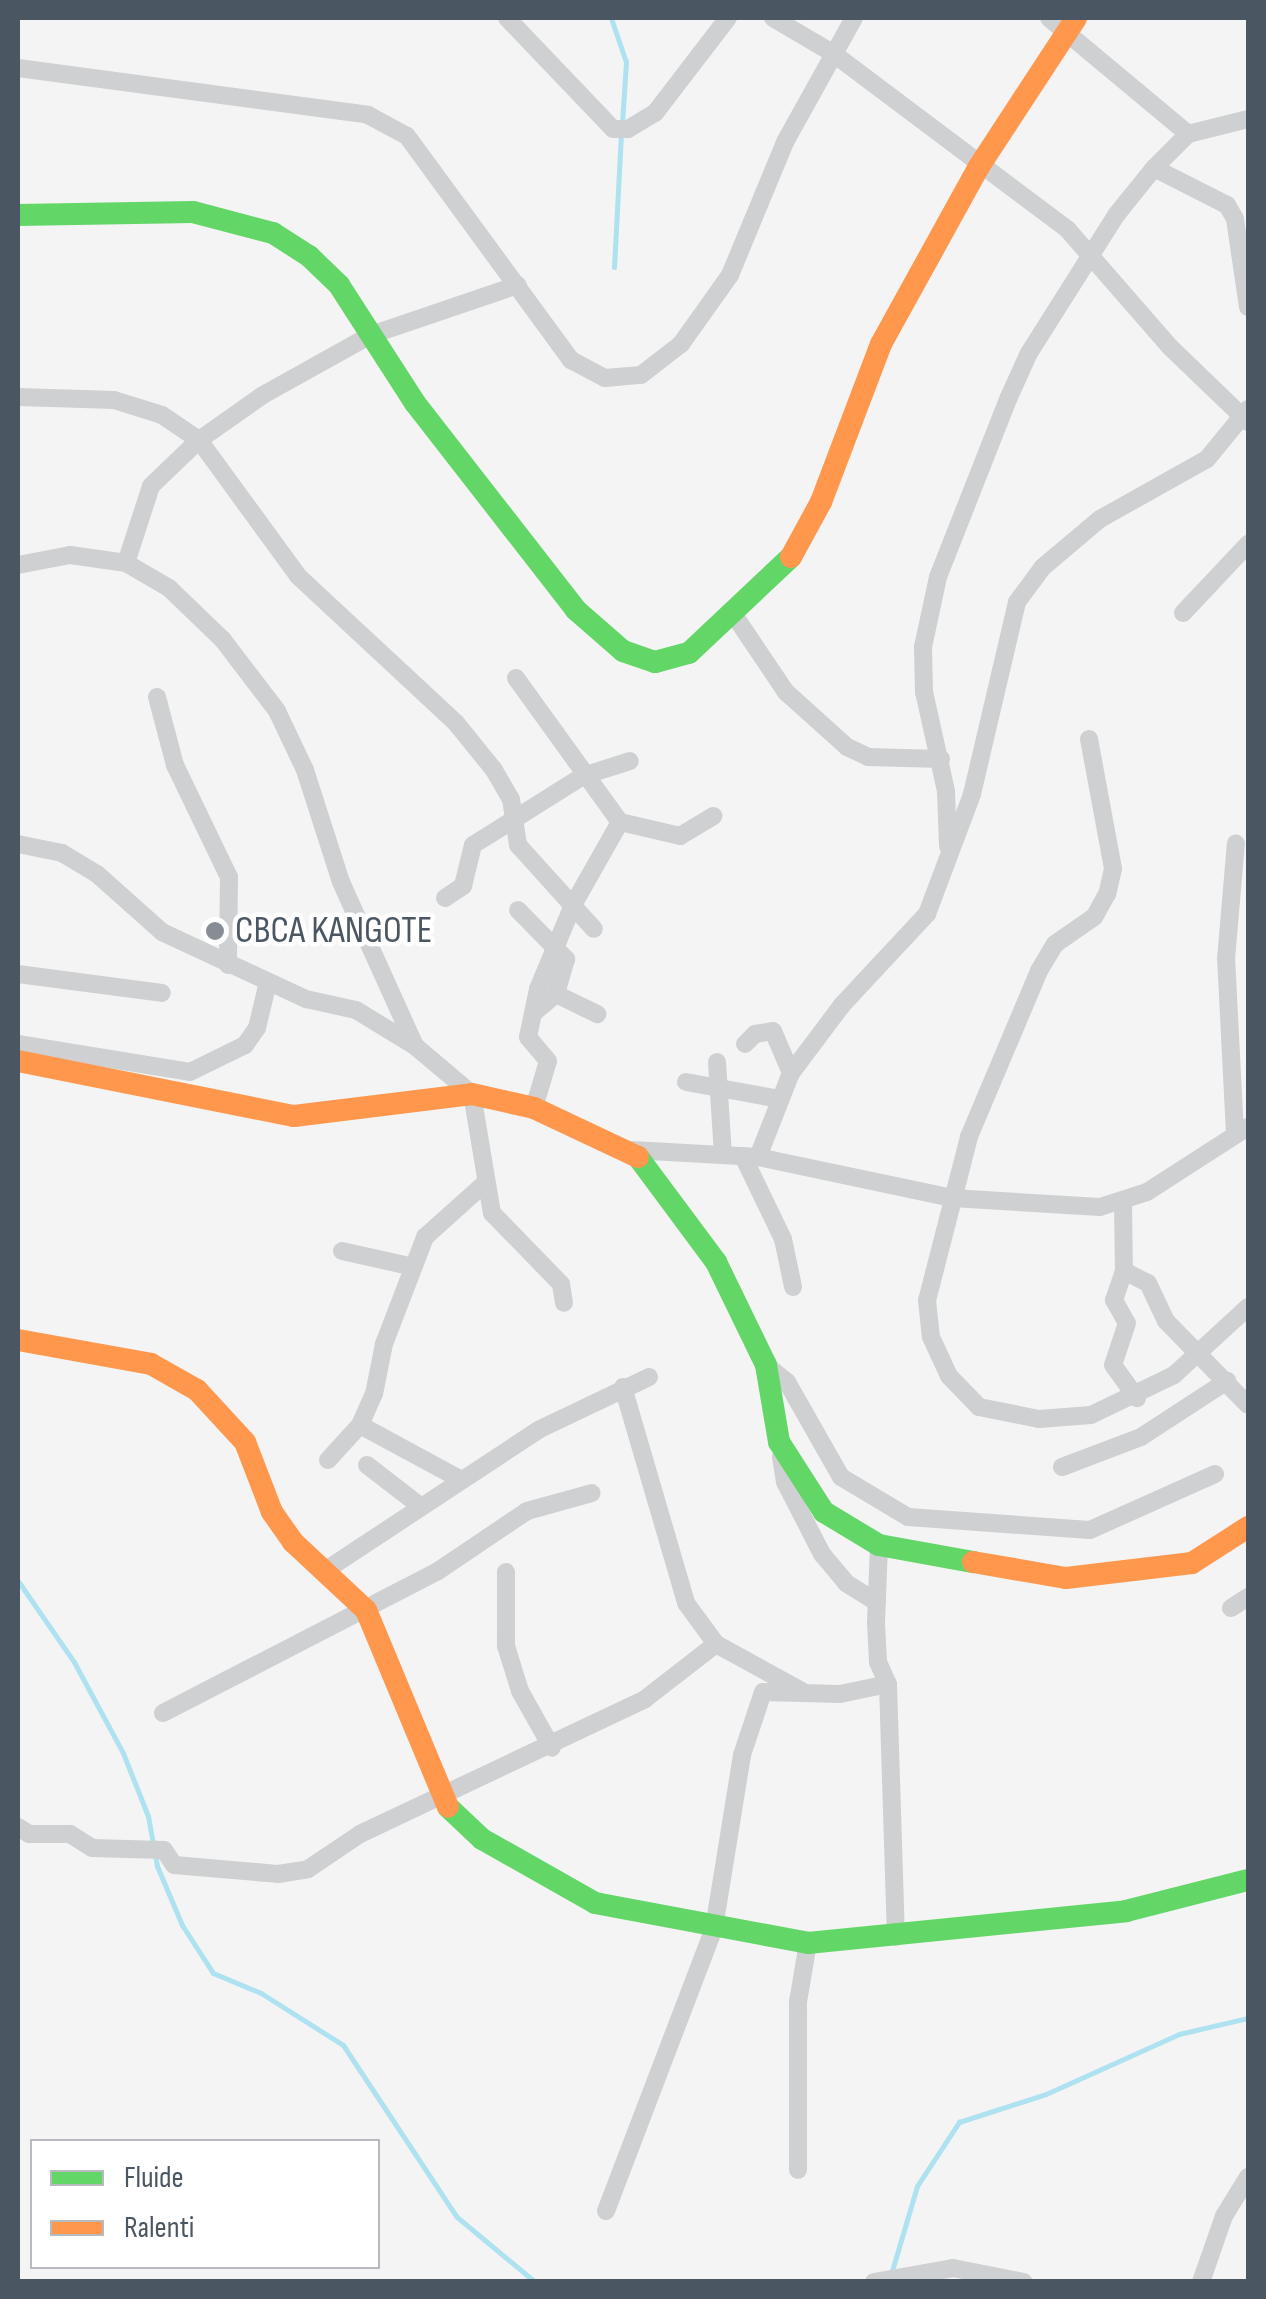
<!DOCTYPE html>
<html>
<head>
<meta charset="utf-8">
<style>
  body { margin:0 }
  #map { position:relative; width:1266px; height:2299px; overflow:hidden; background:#f4f4f4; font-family:"Sofia Sans Condensed",sans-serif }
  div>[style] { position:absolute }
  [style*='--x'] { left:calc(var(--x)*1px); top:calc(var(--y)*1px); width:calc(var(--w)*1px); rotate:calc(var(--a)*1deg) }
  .stream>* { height:5px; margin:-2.5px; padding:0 2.5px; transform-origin:2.5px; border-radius:2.5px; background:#aee2f0 }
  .street>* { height:18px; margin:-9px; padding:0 9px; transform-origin:9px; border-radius:9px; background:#ced0d2 }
  .fast>* { height:22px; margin:-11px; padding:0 11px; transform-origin:11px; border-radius:11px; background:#63d668 }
  .slow>* { height:22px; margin:-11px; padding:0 11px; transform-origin:11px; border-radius:11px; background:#ff974d }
  .dots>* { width:28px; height:28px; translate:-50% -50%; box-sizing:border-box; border:5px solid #fff; border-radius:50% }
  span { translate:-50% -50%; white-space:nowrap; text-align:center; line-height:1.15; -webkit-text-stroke:9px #fff; paint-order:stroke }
  .poi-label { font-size:38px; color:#4a5661 }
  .left { translate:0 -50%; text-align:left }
  .frame { position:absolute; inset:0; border:20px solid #4a5661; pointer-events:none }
  .legend { position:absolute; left:30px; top:2139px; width:350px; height:130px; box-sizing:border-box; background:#fff; border:2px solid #b7bbc0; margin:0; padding:12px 18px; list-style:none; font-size:30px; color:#4a5661 }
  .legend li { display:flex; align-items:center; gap:20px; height:50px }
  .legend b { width:50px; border:2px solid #b7bbc0 }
</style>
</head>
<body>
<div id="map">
  <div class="stream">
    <i style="--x:611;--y:18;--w:46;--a:71.2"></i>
    <i style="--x:626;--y:62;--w:62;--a:93.7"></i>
    <i style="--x:614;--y:267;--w:132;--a:-87"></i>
    <i style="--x:18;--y:1581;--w:98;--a:55.3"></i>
    <i style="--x:74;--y:1662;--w:103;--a:61.7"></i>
    <i style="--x:123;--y:1753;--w:68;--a:68.4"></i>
    <i style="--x:148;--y:1816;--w:51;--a:79.8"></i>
    <i style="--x:157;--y:1866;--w:64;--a:67"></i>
    <i style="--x:182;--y:1925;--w:57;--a:57.1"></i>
    <i style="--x:213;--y:1973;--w:52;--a:22.6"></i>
    <i style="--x:261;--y:1993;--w:97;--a:32.4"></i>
    <i style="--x:343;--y:2045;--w:206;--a:56.5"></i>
    <i style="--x:457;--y:2217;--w:102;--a:39.8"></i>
    <i style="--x:891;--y:2274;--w:92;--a:-73.5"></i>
    <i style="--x:917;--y:2186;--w:77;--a:-56.7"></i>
    <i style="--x:959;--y:2122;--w:91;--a:-17.8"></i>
    <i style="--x:1046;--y:2094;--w:146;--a:-24.3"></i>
    <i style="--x:1179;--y:2034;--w:71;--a:-13.1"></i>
  </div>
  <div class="street">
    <i style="--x:507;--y:18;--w:153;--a:46.3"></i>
    <i style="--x:613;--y:129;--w:15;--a:0"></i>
    <i style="--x:628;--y:129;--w:31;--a:-31"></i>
    <i style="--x:655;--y:113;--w:120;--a:-52.5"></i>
    <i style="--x:773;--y:18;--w:71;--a:30.5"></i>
    <i style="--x:834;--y:54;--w:293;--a:36.9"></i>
    <i style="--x:1068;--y:230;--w:155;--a:48.9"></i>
    <i style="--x:1170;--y:347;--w:108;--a:43.9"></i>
    <i style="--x:1049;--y:18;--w:181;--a:39.8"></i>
    <i style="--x:18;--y:68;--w:353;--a:7.6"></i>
    <i style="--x:368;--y:115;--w:44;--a:28.3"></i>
    <i style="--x:407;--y:136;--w:278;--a:53.8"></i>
    <i style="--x:571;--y:360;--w:38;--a:28"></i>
    <i style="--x:605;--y:378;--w:36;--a:-5"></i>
    <i style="--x:641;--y:375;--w:51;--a:-37.8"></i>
    <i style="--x:681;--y:344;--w:85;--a:-54.6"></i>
    <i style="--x:730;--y:275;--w:144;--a:-67.5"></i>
    <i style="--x:785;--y:142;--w:142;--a:-60.9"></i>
    <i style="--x:1154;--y:168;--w:82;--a:26.9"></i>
    <i style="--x:1227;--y:205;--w:16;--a:60"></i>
    <i style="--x:1235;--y:219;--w:89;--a:81.6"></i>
    <i style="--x:18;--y:397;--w:96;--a:1.8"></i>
    <i style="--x:114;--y:400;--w:50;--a:17.4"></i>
    <i style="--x:162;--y:415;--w:45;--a:34"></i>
    <i style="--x:199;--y:440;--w:168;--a:53.9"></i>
    <i style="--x:298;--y:576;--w:216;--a:42.9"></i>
    <i style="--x:456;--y:723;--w:60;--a:51"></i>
    <i style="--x:494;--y:770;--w:34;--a:60"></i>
    <i style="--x:511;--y:799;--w:47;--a:81.3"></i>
    <i style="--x:518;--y:845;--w:113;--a:47.9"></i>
    <i style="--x:126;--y:563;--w:81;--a:-72"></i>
    <i style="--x:151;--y:486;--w:66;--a:-43.8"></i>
    <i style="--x:199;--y:440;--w:78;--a:-35.1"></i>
    <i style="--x:263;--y:395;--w:124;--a:-29.1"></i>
    <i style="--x:371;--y:335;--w:155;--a:-18.8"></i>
    <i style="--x:18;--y:565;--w:53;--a:-10.9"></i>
    <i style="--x:70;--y:555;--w:57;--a:8.1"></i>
    <i style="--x:126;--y:563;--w:50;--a:30.2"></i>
    <i style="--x:169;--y:588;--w:75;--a:43.9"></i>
    <i style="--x:223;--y:640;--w:89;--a:52.7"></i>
    <i style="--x:277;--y:711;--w:65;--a:64.6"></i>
    <i style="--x:305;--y:770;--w:118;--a:72.2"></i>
    <i style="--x:341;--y:882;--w:180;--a:65.7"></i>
    <i style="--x:415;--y:1046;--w:75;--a:40.1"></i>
    <i style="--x:472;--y:1094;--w:121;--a:80.5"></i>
    <i style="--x:492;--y:1213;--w:99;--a:45.8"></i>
    <i style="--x:561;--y:1284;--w:19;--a:81"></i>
    <i style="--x:732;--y:612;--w:97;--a:56"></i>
    <i style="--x:786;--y:692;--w:82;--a:42"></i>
    <i style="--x:847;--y:747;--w:23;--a:25"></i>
    <i style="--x:868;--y:757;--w:73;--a:1.6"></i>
    <i style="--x:1183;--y:613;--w:95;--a:-46.7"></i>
    <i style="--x:516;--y:678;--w:178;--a:54.2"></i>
    <i style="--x:620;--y:822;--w:62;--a:13.1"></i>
    <i style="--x:680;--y:836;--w:39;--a:-31"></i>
    <i style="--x:157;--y:697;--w:70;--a:75.2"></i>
    <i style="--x:175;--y:765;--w:124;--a:64.3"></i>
    <i style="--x:229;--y:877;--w:88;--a:90.7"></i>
    <i style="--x:1089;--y:739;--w:132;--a:79.5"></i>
    <i style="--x:1113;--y:869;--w:26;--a:103"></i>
    <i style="--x:1107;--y:894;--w:26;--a:119"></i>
    <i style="--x:1094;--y:917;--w:47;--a:145.3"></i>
    <i style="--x:1055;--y:944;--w:31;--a:121"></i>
    <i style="--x:1039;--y:971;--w:180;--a:112.9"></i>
    <i style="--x:969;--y:1137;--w:168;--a:104.4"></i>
    <i style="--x:927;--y:1300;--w:37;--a:84"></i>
    <i style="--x:931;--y:1337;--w:43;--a:65.2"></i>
    <i style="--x:949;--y:1376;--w:43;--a:45.9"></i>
    <i style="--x:979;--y:1407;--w:61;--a:11.3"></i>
    <i style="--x:1039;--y:1419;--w:52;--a:-4.4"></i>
    <i style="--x:1091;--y:1415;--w:92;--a:-25.7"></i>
    <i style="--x:1174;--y:1375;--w:100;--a:-42.6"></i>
    <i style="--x:18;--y:844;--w:45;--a:11.6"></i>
    <i style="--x:62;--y:853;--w:41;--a:31"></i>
    <i style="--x:97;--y:874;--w:87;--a:41.7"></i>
    <i style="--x:162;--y:932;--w:159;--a:25"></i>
    <i style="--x:306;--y:999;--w:51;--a:12.4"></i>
    <i style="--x:356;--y:1010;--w:69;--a:31.4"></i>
    <i style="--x:948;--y:846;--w:55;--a:-92.1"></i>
    <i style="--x:946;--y:791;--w:101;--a:-102.5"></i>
    <i style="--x:924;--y:692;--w:45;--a:-91.3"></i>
    <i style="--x:923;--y:647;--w:72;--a:-77.9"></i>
    <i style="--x:938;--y:577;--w:193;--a:-68.5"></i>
    <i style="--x:1009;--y:397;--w:48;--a:-65.6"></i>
    <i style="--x:1029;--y:353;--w:165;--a:-57.7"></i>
    <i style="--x:1117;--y:214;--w:59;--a:-51.2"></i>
    <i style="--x:1154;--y:168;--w:48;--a:-45"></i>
    <i style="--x:1188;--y:134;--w:62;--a:-14"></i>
    <i style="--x:445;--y:898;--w:22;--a:-34"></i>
    <i style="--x:463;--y:886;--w:42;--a:-76.3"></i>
    <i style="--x:473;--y:845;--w:130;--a:-32.1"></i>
    <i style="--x:583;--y:776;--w:49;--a:-17.7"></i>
    <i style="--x:518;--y:910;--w:69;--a:45.6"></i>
    <i style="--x:566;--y:959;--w:36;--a:106"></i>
    <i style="--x:556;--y:994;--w:30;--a:140"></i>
    <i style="--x:18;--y:974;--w:145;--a:7.5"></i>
    <i style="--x:556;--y:994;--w:46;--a:26"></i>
    <i style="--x:18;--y:1044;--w:174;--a:9.2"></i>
    <i style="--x:190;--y:1072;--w:61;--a:-26.1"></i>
    <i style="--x:245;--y:1045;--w:21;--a:-55"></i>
    <i style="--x:257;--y:1028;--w:47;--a:-76.6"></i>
    <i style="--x:745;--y:1044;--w:14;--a:-45"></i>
    <i style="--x:755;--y:1034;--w:18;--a:-9"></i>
    <i style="--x:773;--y:1031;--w:46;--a:66.8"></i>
    <i style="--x:717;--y:1062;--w:93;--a:86.3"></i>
    <i style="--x:686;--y:1082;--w:96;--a:10.3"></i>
    <i style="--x:534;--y:1108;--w:49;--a:-73.4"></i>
    <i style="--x:548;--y:1061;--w:31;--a:-130"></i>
    <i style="--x:528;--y:1037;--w:49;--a:-78.2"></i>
    <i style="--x:538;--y:989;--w:91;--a:-67.4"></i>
    <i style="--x:573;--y:905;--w:95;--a:-60.5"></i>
    <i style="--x:1235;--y:1134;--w:175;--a:-92.9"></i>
    <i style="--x:1226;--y:959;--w:116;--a:-85.1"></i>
    <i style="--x:632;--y:1150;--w:126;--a:3.2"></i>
    <i style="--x:758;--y:1157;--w:198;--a:11.9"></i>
    <i style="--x:952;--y:1198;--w:148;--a:3.5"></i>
    <i style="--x:1100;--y:1207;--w:49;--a:-17.7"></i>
    <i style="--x:1147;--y:1192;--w:120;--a:-32.8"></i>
    <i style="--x:743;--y:1156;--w:92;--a:64.3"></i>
    <i style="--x:783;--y:1239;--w:49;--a:78.2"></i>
    <i style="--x:758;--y:1157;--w:90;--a:-68.6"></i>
    <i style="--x:791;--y:1073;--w:85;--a:-53.1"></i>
    <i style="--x:842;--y:1005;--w:125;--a:-47"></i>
    <i style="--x:927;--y:914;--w:128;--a:-69.4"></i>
    <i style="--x:972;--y:794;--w:197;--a:-76.8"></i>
    <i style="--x:1017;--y:602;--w:44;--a:-53.4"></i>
    <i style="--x:1043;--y:567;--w:75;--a:-40.1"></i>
    <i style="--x:1100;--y:519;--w:123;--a:-29.3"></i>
    <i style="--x:1207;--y:459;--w:65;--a:-50.6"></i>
    <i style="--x:1123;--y:1203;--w:68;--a:89.2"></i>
    <i style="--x:1124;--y:1271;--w:31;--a:109"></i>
    <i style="--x:1114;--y:1300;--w:26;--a:61"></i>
    <i style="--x:1127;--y:1323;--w:44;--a:108.4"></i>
    <i style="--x:1113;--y:1365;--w:41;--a:54"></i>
    <i style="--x:342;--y:1251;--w:69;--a:12.6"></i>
    <i style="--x:1124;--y:1271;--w:27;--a:27"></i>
    <i style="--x:1148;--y:1283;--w:42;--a:64.7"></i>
    <i style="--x:1166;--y:1321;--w:117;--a:45.7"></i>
    <i style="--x:766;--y:1365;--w:27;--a:39"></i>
    <i style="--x:787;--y:1382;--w:109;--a:60.4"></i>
    <i style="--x:841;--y:1477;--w:78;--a:30.8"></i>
    <i style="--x:908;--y:1517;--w:182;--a:4.1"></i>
    <i style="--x:1090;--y:1530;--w:137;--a:-24.1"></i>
    <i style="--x:623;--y:1387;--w:225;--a:73.7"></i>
    <i style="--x:686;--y:1603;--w:51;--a:53.8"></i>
    <i style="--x:716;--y:1644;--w:98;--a:28.7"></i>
    <i style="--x:360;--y:1425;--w:111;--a:28.4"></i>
    <i style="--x:781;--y:1457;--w:25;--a:81"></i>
    <i style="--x:785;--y:1482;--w:81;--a:62.8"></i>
    <i style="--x:822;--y:1554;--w:38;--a:50"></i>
    <i style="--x:846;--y:1583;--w:36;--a:32"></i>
    <i style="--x:328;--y:1460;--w:47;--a:-47.6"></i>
    <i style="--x:360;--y:1425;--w:34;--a:-66"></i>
    <i style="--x:374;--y:1394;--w:51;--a:-78.7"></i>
    <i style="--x:384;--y:1344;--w:115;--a:-69"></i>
    <i style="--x:425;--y:1237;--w:78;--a:-41.9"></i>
    <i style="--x:367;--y:1465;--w:66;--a:37.6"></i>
    <i style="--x:1062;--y:1467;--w:85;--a:-20.8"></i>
    <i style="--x:1141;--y:1437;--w:103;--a:-33.1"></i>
    <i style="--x:879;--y:1545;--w:78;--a:92.2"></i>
    <i style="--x:876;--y:1623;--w:39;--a:87"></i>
    <i style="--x:878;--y:1662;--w:24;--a:66"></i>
    <i style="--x:888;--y:1684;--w:253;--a:88.2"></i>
    <i style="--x:326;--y:1570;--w:254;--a:-33.4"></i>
    <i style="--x:538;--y:1430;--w:123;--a:-25.5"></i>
    <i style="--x:506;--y:1572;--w:74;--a:90"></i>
    <i style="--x:506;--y:1646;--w:47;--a:72.7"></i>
    <i style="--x:520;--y:1691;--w:65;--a:60.7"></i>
    <i style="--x:1231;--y:1608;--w:20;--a:-33"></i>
    <i style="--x:163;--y:1713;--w:309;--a:-27.3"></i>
    <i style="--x:438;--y:1571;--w:107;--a:-34"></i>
    <i style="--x:527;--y:1511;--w:67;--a:-15.5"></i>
    <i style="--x:18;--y:1827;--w:13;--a:32"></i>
    <i style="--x:29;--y:1834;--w:41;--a:0"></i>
    <i style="--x:70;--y:1834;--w:26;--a:32"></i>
    <i style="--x:92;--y:1848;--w:72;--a:1.6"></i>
    <i style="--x:164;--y:1850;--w:18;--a:56"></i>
    <i style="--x:174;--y:1865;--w:104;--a:4.9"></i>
    <i style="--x:278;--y:1874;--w:30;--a:-9"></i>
    <i style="--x:308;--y:1869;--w:63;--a:-33.9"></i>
    <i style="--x:360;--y:1834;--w:315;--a:-25.3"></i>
    <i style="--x:645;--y:1699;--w:90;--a:-37.8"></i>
    <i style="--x:798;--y:2170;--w:168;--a:-90"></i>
    <i style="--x:798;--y:2002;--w:60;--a:-80.4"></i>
    <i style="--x:606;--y:2211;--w:303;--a:-69.1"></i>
    <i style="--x:714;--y:1928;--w:175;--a:-80.8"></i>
    <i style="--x:742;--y:1755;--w:66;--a:-71.6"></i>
    <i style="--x:763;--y:1692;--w:77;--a:1.5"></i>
    <i style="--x:840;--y:1694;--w:49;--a:-11.8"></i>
    <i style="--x:874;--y:2282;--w:80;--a:-10"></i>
    <i style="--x:953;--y:2268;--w:72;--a:11.2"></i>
    <i style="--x:1201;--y:2282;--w:70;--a:-70.8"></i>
    <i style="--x:1224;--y:2216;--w:46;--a:-58.4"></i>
  </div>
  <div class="fast">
    <i style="--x:18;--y:215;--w:175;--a:-1"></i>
    <i style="--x:193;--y:212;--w:83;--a:14.7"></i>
    <i style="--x:273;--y:233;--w:43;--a:32.6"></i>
    <i style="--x:309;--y:256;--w:42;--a:44"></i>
    <i style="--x:339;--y:285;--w:140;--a:57.2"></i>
    <i style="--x:415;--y:403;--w:262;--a:52.1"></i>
    <i style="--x:576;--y:610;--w:62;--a:41.1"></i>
    <i style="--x:623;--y:651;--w:34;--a:19"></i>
    <i style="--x:655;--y:662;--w:35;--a:-15"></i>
    <i style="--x:689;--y:653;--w:140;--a:-43.3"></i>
    <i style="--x:638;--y:1157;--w:131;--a:53.4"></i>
    <i style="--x:716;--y:1262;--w:114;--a:64.1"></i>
    <i style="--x:766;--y:1365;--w:78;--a:80.4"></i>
    <i style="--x:779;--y:1442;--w:83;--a:57.3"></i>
    <i style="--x:824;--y:1512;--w:64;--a:31"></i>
    <i style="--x:879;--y:1545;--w:96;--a:10.3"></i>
    <i style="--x:448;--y:1807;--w:47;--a:43.3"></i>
    <i style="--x:482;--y:1839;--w:130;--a:29.5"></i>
    <i style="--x:595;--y:1903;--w:217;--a:10.6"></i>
    <i style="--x:808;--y:1943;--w:320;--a:-5.7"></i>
    <i style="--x:1126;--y:1911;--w:126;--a:-14.3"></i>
  </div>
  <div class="slow">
    <i style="--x:791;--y:557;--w:63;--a:-61.4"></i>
    <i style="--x:821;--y:502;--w:169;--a:-69.2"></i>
    <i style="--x:881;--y:344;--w:201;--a:-61.1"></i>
    <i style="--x:978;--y:168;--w:179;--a:-56.8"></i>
    <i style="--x:18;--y:1061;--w:281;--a:11.3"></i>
    <i style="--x:294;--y:1116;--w:179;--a:-7"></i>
    <i style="--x:472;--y:1094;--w:64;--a:12.7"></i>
    <i style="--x:534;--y:1108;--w:115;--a:25.2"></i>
    <i style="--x:18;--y:1340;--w:135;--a:10.2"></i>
    <i style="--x:151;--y:1364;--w:53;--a:29.5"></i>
    <i style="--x:197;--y:1390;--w:71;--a:47.3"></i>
    <i style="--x:245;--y:1442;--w:75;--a:68.9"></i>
    <i style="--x:272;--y:1512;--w:37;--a:55"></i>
    <i style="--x:293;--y:1542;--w:100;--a:43"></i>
    <i style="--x:366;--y:1610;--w:213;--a:67.4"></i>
    <i style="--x:973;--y:1562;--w:94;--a:9.8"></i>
    <i style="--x:1066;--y:1578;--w:127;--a:-6.8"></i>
    <i style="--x:1192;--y:1563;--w:67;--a:-32.7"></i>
  </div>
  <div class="dots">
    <i style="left:215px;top:931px;background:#868d94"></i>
  </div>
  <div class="poi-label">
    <span class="left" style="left:235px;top:931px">CBCA KANGOTE</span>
  </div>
  <div class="frame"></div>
  <ul class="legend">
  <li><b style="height:12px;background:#63d668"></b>Fluide</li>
  <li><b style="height:12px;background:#ff974d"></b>Ralenti</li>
  </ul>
</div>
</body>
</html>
